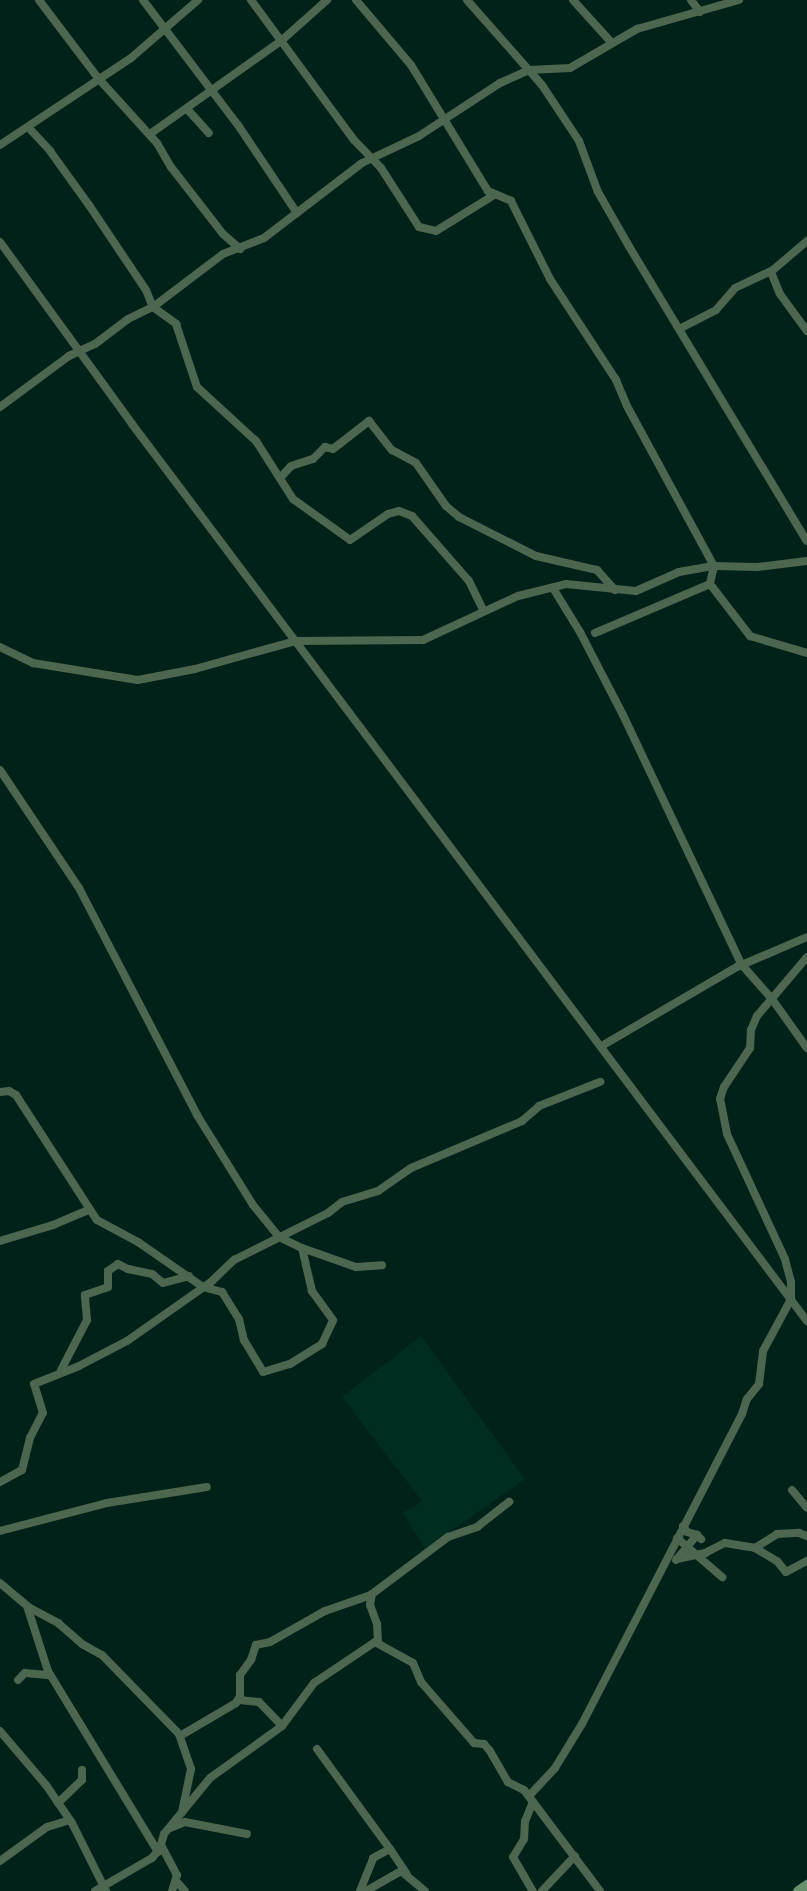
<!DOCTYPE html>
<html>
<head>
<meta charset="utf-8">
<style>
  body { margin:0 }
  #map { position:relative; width:807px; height:1891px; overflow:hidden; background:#002219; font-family:Rubik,sans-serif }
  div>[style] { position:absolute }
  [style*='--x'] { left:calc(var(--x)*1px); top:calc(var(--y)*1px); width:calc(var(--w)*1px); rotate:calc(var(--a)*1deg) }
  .built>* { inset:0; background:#002d22 }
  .minor>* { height:8px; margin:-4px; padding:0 4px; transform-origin:4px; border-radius:4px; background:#4c6650 }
  .secondary>* { height:11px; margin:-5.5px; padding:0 5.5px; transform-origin:5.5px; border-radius:5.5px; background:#67916d }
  span { translate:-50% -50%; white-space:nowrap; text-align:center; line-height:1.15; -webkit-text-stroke:4px #010906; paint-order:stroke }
</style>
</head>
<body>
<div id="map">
  <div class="built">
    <i style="clip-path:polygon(421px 1336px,525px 1479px,425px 1549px,403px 1513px,422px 1501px,342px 1397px)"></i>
  </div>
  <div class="minor">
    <i style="--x:39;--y:0;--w:98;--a:52.9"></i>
    <i style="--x:98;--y:78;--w:88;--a:47.8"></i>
    <i style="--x:157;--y:143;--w:28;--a:60"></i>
    <i style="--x:171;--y:167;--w:85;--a:52.2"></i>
    <i style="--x:223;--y:234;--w:23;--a:41"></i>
    <i style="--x:143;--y:0;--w:157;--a:52.8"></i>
    <i style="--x:238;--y:125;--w:106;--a:56.2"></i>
    <i style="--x:251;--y:0;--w:174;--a:53.7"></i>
    <i style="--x:354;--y:140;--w:39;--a:46"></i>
    <i style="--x:381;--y:168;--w:70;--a:57.2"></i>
    <i style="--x:419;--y:227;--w:17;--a:13"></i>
    <i style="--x:436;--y:231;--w:68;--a:-31.8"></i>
    <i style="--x:356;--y:0;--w:85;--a:49.8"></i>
    <i style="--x:411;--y:65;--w:148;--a:58.6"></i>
    <i style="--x:488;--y:191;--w:25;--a:23"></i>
    <i style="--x:511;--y:201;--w:87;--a:63.4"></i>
    <i style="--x:550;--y:279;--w:121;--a:56.8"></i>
    <i style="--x:616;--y:380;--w:28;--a:67"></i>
    <i style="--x:627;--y:406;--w:182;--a:61.5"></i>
    <i style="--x:714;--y:566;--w:18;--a:103"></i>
    <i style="--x:710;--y:584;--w:66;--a:52.4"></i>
    <i style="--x:750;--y:636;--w:59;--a:16.6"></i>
    <i style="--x:467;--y:0;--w:113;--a:48.6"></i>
    <i style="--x:542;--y:85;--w:67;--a:56.5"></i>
    <i style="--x:579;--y:141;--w:54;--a:69.6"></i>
    <i style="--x:598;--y:192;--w:64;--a:60.3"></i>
    <i style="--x:630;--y:248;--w:342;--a:58.9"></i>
    <i style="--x:573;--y:0;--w:57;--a:47.9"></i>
    <i style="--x:691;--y:0;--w:15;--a:53"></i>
    <i style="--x:188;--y:110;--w:31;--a:48"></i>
    <i style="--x:28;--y:127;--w:33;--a:47"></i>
    <i style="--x:50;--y:151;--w:67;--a:54.2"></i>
    <i style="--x:89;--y:205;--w:102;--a:56.2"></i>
    <i style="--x:146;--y:290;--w:18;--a:68"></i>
    <i style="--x:153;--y:307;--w:29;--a:36"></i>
    <i style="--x:176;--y:324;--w:66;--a:71.6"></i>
    <i style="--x:197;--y:387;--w:80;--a:42.5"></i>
    <i style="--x:256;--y:441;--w:69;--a:57.5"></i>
    <i style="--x:293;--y:499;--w:70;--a:35.7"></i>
    <i style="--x:350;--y:540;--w:46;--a:-34.4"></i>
    <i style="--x:388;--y:514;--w:11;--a:-15"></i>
    <i style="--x:399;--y:511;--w:14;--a:21"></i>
    <i style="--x:412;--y:516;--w:86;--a:48.8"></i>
    <i style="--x:469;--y:581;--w:32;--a:64"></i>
    <i style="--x:150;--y:134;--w:161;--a:-35.4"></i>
    <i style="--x:281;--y:41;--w:62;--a:-41.7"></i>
    <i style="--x:0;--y:145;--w:157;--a:-33.6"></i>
    <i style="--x:131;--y:58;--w:89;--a:-40.9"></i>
    <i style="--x:0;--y:242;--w:225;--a:54"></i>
    <i style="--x:132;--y:424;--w:1123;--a:53.04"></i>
    <i style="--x:771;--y:272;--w:24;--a:68"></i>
    <i style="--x:780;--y:294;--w:46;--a:53.9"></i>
    <i style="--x:681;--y:328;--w:39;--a:-27"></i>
    <i style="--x:716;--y:310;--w:29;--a:-49"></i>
    <i style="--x:735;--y:288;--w:42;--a:-25.3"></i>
    <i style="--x:773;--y:270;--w:45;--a:-40.5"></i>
    <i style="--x:0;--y:407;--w:86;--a:-36.5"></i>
    <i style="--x:69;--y:356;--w:29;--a:-25"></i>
    <i style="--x:95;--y:344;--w:41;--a:-37.1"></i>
    <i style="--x:128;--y:319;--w:28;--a:-26"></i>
    <i style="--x:153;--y:307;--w:88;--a:-37.1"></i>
    <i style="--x:223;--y:254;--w:44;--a:-21.3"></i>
    <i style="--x:264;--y:238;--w:123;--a:-37.4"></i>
    <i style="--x:362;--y:163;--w:63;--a:-25.3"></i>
    <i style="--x:419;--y:136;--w:97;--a:-33.2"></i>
    <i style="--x:500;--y:83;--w:32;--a:-24"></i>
    <i style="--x:529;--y:70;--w:41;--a:-2.8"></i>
    <i style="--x:570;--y:68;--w:78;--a:-30.2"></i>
    <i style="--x:637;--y:29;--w:106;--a:-15.9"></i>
    <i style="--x:280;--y:478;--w:16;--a:-47"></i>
    <i style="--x:291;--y:466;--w:23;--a:-18"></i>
    <i style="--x:313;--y:459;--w:17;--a:-45"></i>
    <i style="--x:325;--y:447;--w:8;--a:14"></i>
    <i style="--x:333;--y:449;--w:46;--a:-37.9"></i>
    <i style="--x:369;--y:421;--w:37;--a:52"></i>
    <i style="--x:392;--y:450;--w:27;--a:28"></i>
    <i style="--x:416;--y:463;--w:52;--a:55.1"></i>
    <i style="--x:446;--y:506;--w:17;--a:40"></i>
    <i style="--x:459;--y:517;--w:86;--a:26.9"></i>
    <i style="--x:536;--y:556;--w:63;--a:12.9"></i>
    <i style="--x:597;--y:570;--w:27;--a:48"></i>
    <i style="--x:553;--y:588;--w:52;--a:58.5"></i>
    <i style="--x:580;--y:632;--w:93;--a:62.6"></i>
    <i style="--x:623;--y:715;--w:272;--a:64.6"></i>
    <i style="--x:595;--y:633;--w:125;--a:-23.1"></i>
    <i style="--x:0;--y:647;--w:37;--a:26"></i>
    <i style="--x:33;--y:663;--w:106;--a:9.2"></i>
    <i style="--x:138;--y:680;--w:58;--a:-10.9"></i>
    <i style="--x:195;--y:669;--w:104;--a:-15.6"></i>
    <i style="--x:295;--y:641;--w:128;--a:-0.4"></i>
    <i style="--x:423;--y:640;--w:105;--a:-24.9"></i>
    <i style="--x:518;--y:596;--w:49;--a:-14"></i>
    <i style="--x:566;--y:584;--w:70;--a:5.7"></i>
    <i style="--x:636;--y:591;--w:47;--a:-23.8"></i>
    <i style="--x:679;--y:572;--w:36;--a:-10"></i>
    <i style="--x:714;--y:566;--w:43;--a:1.3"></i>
    <i style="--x:757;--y:567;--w:50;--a:-6.8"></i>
    <i style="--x:0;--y:770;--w:142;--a:56.2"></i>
    <i style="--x:79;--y:888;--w:256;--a:62.5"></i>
    <i style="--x:197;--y:1115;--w:106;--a:58.1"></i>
    <i style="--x:253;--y:1205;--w:41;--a:50.9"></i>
    <i style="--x:279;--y:1237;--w:25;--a:26"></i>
    <i style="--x:742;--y:965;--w:45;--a:48.6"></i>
    <i style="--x:772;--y:999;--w:60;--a:54.5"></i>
    <i style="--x:605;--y:1044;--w:153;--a:-30.3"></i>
    <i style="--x:737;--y:967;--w:76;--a:-23.2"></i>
    <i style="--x:0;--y:1092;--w:9;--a:-6"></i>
    <i style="--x:9;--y:1091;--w:8;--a:30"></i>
    <i style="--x:16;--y:1095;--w:149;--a:57.1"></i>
    <i style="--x:97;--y:1220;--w:47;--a:28.2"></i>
    <i style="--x:138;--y:1242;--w:79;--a:34.7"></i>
    <i style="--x:203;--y:1287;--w:20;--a:15"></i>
    <i style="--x:222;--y:1292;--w:32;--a:58"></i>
    <i style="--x:239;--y:1319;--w:22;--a:77"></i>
    <i style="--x:244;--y:1340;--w:37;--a:59"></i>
    <i style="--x:263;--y:1372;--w:28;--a:-17"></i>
    <i style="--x:290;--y:1364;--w:38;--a:-32"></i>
    <i style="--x:322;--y:1344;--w:26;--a:-65"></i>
    <i style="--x:333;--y:1320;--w:36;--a:-126"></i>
    <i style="--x:312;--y:1291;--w:44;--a:-103.1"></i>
    <i style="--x:302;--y:1248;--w:57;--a:19.4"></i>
    <i style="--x:356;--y:1267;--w:26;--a:-4"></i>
    <i style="--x:0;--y:1241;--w:55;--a:-16.8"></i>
    <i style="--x:53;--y:1225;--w:39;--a:-23"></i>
    <i style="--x:61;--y:1370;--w:56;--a:-62.5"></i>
    <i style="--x:87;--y:1320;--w:25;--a:-95"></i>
    <i style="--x:85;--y:1295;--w:24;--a:-19"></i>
    <i style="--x:108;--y:1287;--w:16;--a:-90"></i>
    <i style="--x:108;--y:1271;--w:12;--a:-35"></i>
    <i style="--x:118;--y:1264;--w:11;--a:27"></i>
    <i style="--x:128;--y:1269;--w:25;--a:12"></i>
    <i style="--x:152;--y:1274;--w:14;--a:39"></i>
    <i style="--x:163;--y:1283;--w:27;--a:-15"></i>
    <i style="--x:0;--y:1482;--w:25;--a:-29"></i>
    <i style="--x:22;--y:1470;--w:33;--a:-76"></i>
    <i style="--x:30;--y:1438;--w:28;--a:-63"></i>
    <i style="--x:43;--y:1413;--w:30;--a:-107"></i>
    <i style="--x:34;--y:1384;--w:48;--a:-21.8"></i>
    <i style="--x:79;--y:1366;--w:54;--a:-27.5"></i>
    <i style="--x:127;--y:1341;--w:103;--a:-35.1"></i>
    <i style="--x:211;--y:1282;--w:32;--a:-44"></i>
    <i style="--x:234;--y:1260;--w:105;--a:-26.6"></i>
    <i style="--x:328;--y:1213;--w:18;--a:-38"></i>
    <i style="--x:342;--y:1202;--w:38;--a:-17"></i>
    <i style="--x:378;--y:1191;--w:40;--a:-34.9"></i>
    <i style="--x:411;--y:1168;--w:121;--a:-22.9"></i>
    <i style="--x:522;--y:1121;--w:23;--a:-41"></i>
    <i style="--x:539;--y:1106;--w:66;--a:-21.5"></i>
    <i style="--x:792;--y:1490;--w:23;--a:50"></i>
    <i style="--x:683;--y:1526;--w:7;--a:56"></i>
    <i style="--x:687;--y:1532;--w:10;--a:17"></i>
    <i style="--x:0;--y:1531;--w:111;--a:-14.7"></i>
    <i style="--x:107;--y:1503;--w:101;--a:-9.1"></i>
    <i style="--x:677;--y:1538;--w:60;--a:40.9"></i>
    <i style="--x:755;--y:1548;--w:26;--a:-32"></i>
    <i style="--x:777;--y:1534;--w:22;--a:-3"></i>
    <i style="--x:799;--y:1533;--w:9;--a:21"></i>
    <i style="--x:677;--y:1559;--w:29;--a:-12"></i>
    <i style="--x:705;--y:1553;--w:22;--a:-27"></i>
    <i style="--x:725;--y:1543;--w:30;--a:9"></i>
    <i style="--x:755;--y:1548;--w:26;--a:31"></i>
    <i style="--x:777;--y:1561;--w:14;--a:51"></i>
    <i style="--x:786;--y:1572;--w:24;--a:-28"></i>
    <i style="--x:676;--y:1560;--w:33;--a:-50"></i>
    <i style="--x:697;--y:1535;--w:6;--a:45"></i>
    <i style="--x:0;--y:1583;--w:39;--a:40"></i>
    <i style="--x:30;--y:1608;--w:32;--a:28"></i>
    <i style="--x:58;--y:1623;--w:32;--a:41"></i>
    <i style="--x:82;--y:1644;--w:23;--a:29"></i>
    <i style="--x:102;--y:1655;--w:110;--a:45.7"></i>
    <i style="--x:179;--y:1734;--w:37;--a:71"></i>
    <i style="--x:191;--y:1769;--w:44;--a:101.8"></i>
    <i style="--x:27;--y:1606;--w:68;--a:72.1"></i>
    <i style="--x:48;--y:1671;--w:212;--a:58.7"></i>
    <i style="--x:378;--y:1642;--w:18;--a:-93"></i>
    <i style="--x:377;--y:1624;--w:20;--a:-110"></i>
    <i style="--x:370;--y:1605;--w:11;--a:-80"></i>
    <i style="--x:372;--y:1594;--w:95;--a:-36.9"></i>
    <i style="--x:448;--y:1537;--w:31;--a:-19"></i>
    <i style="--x:477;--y:1527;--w:41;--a:-38"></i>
    <i style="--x:18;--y:1680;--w:10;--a:-45"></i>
    <i style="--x:25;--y:1673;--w:25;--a:5"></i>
    <i style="--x:239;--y:1700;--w:20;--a:6"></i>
    <i style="--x:259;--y:1702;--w:33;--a:46"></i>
    <i style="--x:0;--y:1731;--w:71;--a:49.6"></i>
    <i style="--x:46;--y:1785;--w:46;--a:55.6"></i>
    <i style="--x:72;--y:1823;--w:76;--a:63.4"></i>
    <i style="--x:180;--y:1736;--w:65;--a:-30.5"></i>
    <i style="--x:236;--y:1703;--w:8;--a:-60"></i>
    <i style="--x:240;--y:1696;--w:21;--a:-90"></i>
    <i style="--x:240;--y:1675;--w:19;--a:-54"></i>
    <i style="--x:251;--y:1660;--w:16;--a:-72"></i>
    <i style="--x:256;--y:1645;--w:14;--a:-12"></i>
    <i style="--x:270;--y:1642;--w:63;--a:-29.4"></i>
    <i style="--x:325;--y:1611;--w:49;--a:-19.2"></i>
    <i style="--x:317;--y:1749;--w:124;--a:53.9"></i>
    <i style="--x:529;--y:1796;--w:38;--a:-47"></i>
    <i style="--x:555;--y:1768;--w:52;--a:-58.5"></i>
    <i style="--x:582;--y:1724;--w:349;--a:-62.7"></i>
    <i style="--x:742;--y:1414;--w:16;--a:-72"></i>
    <i style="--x:747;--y:1399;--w:19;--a:-51"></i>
    <i style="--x:759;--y:1384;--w:33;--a:-83"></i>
    <i style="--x:763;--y:1351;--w:59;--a:-61.7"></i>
    <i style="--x:791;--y:1299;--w:17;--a:-90"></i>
    <i style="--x:791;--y:1282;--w:24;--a:-105"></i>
    <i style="--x:785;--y:1259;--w:138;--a:-114.9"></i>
    <i style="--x:727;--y:1134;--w:36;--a:-101"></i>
    <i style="--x:720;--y:1099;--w:13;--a:-72"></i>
    <i style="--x:724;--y:1087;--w:47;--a:-56.3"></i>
    <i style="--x:750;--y:1048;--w:18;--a:-87"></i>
    <i style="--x:751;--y:1030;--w:15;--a:-67"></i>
    <i style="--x:757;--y:1016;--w:77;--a:-49.7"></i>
    <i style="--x:58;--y:1803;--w:33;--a:-44"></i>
    <i style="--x:82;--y:1780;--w:10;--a:-90"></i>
    <i style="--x:532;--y:1804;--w:18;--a:112"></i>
    <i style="--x:525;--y:1821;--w:18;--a:93"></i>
    <i style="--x:524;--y:1839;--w:21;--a:121"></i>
    <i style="--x:513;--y:1857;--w:39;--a:60"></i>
    <i style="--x:170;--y:1828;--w:16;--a:-22"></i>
    <i style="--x:185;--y:1822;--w:63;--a:11"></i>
    <i style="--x:161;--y:1845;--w:34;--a:62"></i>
    <i style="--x:177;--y:1875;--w:17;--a:107"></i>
    <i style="--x:0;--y:1861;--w:58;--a:-35.9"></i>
    <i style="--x:47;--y:1827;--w:24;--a:-17"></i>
    <i style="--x:176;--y:1881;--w:13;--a:48"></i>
    <i style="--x:95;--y:1891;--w:66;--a:-30.1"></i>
    <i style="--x:152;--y:1858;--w:13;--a:-51"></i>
    <i style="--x:160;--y:1848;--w:15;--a:-74"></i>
    <i style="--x:164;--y:1834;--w:72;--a:-50.6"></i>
    <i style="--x:210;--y:1778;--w:89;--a:-35.8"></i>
    <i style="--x:282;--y:1726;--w:54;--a:-53.3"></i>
    <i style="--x:314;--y:1683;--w:73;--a:-33.9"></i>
    <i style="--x:375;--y:1642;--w:43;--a:28.9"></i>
    <i style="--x:413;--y:1663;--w:21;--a:67"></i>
    <i style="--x:421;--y:1682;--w:81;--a:49"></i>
    <i style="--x:474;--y:1743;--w:10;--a:6"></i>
    <i style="--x:484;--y:1744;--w:9;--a:49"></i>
    <i style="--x:490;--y:1751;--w:36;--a:60"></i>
    <i style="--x:508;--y:1782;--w:18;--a:27"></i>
    <i style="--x:524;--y:1790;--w:126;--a:53"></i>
    <i style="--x:360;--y:1891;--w:35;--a:-68"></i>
    <i style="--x:373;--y:1858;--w:19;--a:-28"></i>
    <i style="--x:390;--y:1849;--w:30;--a:56"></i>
    <i style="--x:366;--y:1891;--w:40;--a:-29.7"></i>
    <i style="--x:401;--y:1871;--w:31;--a:40"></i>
    <i style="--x:542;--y:1891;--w:48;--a:-46.7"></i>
  </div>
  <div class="secondary">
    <i style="--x:798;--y:1891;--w:11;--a:-34"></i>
  </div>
</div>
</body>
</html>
